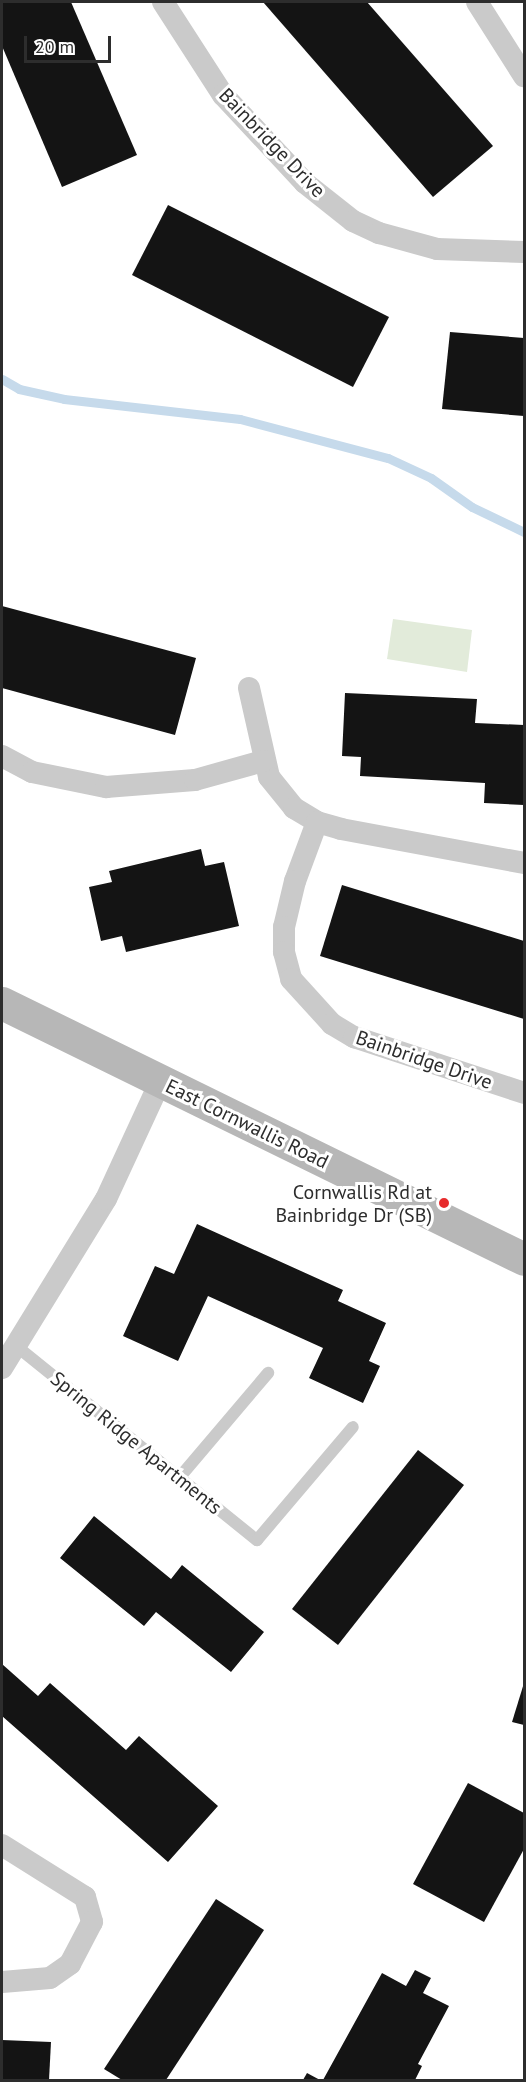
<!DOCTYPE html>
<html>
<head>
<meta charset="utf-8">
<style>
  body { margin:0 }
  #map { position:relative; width:526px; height:2082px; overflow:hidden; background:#fff; font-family:"PT Sans",sans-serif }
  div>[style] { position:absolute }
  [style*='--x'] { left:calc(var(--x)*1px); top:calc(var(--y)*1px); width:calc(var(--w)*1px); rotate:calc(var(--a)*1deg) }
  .green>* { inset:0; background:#e2ebda }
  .stream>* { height:9px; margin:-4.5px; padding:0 4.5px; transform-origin:4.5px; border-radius:4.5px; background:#c6daeb }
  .building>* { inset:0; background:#141414 }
  .lane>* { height:12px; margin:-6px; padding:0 6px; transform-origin:6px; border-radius:6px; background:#cacaca }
  .street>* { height:22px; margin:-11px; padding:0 11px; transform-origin:11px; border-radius:11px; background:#cacaca }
  .secondary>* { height:33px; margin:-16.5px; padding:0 16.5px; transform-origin:16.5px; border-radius:16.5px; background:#b7b7b7 }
  .dots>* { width:16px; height:16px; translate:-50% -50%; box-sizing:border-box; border:3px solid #fff; border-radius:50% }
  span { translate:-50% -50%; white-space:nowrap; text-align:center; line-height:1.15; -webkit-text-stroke:6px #fff; paint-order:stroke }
  .street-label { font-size:20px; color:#2d2d2d }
  .poi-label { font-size:20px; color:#2d2d2d }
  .right { translate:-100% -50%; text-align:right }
  .frame { position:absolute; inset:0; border:3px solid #2d2d2d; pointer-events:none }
  .scale { position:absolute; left:24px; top:36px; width:87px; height:27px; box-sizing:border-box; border:3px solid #2d2d2d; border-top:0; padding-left:8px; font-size:18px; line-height:21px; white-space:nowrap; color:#2d2d2d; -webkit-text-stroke:4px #fff; paint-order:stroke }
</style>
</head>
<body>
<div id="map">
  <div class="green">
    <i style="clip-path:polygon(393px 619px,472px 630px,467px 672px,387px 659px)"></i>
  </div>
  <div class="stream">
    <i style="--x:2;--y:379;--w:20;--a:30"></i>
    <i style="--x:19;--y:389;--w:46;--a:12.5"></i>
    <i style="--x:64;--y:399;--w:177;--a:6.5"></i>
    <i style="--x:240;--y:419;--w:153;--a:14.8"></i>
    <i style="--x:388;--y:458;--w:47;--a:24.9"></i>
    <i style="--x:431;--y:478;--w:50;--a:35.3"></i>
    <i style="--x:472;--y:507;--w:58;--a:25.7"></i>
  </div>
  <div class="building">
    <i style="clip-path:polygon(2px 2px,71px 2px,137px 155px,62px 187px,2px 46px)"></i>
    <i style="clip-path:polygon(263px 2px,367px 2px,493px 146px,433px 197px)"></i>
    <i style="clip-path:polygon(168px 205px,389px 317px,353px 387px,132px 275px)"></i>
    <i style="clip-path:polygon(450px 332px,524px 338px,524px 416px,442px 409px)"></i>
    <i style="clip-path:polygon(2px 606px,196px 658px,175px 735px,2px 688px)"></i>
    <i style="clip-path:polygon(345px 693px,477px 699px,475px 723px,524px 725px,524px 805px,484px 803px,485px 783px,360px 776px,361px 757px,342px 756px)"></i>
    <i style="clip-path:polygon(201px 849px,205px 866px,224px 862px,239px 926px,126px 952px,122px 936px,101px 941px,89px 887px,112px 882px,109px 871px)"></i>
    <i style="clip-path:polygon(342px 885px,524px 941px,524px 1019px,320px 956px)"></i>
    <i style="clip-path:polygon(197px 1224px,343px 1290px,338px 1301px,386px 1323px,369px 1361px,380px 1366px,363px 1403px,309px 1378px,323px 1348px,208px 1296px,178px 1361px,123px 1336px,155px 1266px,174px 1274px)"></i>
    <i style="clip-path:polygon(418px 1450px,464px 1485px,338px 1645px,292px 1609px)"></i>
    <i style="clip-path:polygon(94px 1516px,171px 1579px,182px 1565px,264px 1632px,231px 1672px,156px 1612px,144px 1626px,60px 1558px)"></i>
    <i style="clip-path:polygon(2px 1664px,38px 1696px,50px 1683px,126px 1750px,139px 1736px,218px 1806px,168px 1862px,2px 1716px)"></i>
    <i style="clip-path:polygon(524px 1683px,524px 1725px,512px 1722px)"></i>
    <i style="clip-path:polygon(468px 1783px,524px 1813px,524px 1849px,484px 1922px,413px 1884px)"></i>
    <i style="clip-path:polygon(216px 1899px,264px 1930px,166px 2080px,122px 2080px,104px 2069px)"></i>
    <i style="clip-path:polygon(415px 1970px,431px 1978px,423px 1993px,449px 2006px,418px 2064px,422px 2066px,415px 2080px,323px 2080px,382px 1973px,406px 1986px)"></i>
    <i style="clip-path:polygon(2px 2040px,51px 2042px,49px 2080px,2px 2080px)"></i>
    <i style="clip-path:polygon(307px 2073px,320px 2080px,303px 2080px)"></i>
  </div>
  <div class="lane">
    <i style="--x:15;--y:1345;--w:311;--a:38.9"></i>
    <i style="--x:257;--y:1540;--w:148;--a:-49.7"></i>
    <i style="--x:179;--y:1478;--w:138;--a:-49.7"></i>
  </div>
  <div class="street">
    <i style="--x:163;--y:2;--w:111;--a:57.2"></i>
    <i style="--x:223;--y:95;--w:120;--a:47"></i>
    <i style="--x:305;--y:183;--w:61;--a:38.4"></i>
    <i style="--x:353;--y:221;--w:29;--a:25"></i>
    <i style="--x:379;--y:233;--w:60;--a:15.4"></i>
    <i style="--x:437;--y:249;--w:87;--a:2"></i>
    <i style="--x:477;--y:2;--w:88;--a:57.6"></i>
    <i style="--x:249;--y:688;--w:91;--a:77.3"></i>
    <i style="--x:269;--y:777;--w:40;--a:51"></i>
    <i style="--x:294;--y:808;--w:27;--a:31"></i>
    <i style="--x:317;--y:822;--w:25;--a:16"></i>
    <i style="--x:341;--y:829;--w:186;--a:10.5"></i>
    <i style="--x:2;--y:756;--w:34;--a:28"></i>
    <i style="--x:32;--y:772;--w:76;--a:11.5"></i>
    <i style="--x:106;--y:787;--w:89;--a:-4.5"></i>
    <i style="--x:195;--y:780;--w:71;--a:-15.6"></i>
    <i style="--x:317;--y:822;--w:63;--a:110.4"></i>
    <i style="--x:295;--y:881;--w:47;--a:103.4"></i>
    <i style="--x:284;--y:927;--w:25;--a:90"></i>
    <i style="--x:284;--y:952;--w:28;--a:75"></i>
    <i style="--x:291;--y:979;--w:61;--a:47.7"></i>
    <i style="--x:332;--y:1024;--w:26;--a:31"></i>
    <i style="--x:354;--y:1037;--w:179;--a:18.2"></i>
    <i style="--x:2;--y:1368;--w:198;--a:-58.4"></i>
    <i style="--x:106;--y:1199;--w:129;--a:-65.2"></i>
    <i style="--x:2;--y:1845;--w:98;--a:32.1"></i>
    <i style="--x:85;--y:1897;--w:26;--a:74"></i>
    <i style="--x:92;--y:1922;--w:47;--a:117.6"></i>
    <i style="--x:70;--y:1964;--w:24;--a:145"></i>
    <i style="--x:50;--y:1978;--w:48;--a:175.2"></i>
  </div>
  <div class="secondary">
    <i style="--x:2;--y:1003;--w:581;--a:26.12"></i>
  </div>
  <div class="dots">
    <i style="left:444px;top:1203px;background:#e72c2d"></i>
  </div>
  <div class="street-label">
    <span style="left:272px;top:143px;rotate:46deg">Bainbridge Drive</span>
    <span style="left:424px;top:1060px;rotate:19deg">Bainbridge Drive</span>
    <span style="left:247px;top:1124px;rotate:26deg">East Cornwallis Road</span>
    <span style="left:136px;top:1443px;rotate:39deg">Spring Ridge Apartments</span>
  </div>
  <div class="poi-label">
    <span class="right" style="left:432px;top:1204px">Cornwallis Rd at<br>Bainbridge Dr (SB)</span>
  </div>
  <div class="frame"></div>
  <div class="scale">20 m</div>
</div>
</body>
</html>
